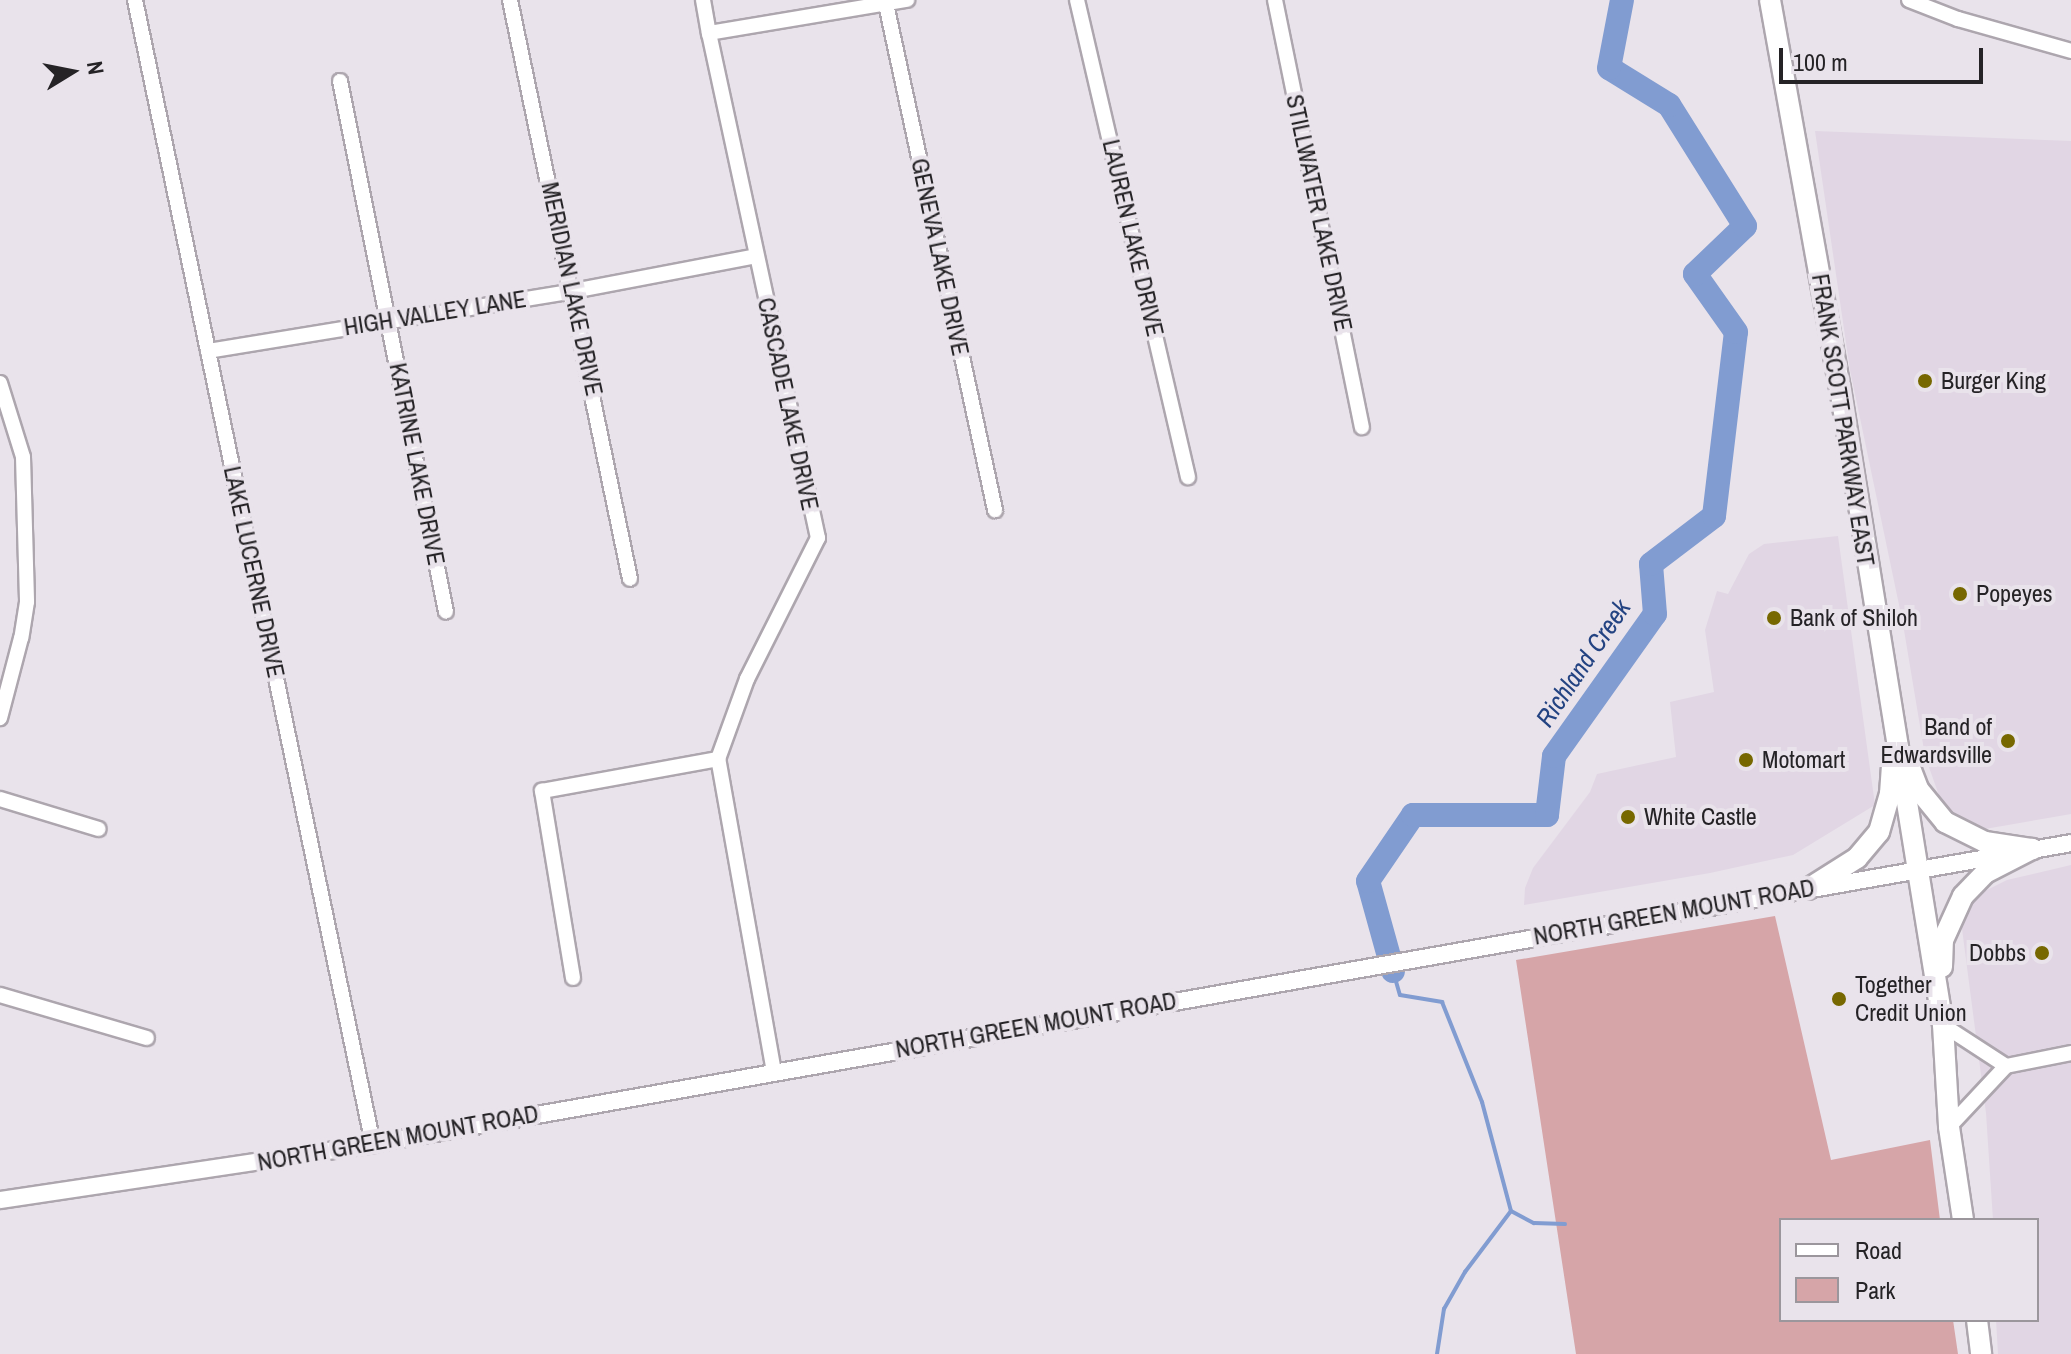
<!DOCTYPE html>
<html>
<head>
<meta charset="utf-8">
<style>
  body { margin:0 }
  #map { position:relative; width:2071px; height:1354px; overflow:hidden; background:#e9e3eb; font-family:"Archivo Narrow",sans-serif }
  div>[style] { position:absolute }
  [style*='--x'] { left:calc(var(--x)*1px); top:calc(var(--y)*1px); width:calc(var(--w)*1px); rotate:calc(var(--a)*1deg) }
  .built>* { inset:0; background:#e1d6e4 }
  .green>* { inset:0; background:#d6a5a8 }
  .stream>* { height:4px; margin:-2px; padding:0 2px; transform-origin:2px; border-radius:2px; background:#819cd1 }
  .river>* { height:24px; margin:-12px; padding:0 12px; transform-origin:12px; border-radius:12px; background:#819cd1 }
  .roads { filter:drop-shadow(2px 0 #ada6ae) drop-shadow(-2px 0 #ada6ae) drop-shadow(0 2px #ada6ae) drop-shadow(0 -2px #ada6ae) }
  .minor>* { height:14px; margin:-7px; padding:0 7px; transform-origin:7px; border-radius:7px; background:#fff }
  .tertiary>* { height:16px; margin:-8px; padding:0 8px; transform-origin:8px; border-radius:8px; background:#fff }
  .secondary>* { height:20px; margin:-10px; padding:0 10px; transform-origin:10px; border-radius:10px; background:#fff }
  .dots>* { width:22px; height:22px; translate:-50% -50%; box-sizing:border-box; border:4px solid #e9e3eb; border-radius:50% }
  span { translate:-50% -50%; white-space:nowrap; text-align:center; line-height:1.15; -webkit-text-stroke:8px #e9e3eb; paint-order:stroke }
  .street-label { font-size:24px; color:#252326 }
  .poi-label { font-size:24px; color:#252326 }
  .left { translate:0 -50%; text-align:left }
  .right { translate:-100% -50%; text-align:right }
  .water-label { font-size:26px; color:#234382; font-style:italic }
  .legend { position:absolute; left:1779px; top:1218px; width:260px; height:104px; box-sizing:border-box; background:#e9e3eb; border:2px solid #9b969c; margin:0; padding:10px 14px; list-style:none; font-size:24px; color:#252326 }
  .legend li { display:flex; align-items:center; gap:16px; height:40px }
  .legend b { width:40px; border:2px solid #9b969c }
  .north { position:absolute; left:32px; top:32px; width:80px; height:80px; -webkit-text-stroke:6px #e9e3eb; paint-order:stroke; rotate:80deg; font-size:22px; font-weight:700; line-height:32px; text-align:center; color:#252326 }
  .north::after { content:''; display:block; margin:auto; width:28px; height:36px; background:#252326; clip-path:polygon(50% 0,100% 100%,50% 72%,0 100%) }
  .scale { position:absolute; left:1779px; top:48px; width:204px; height:36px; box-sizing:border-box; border:4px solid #252326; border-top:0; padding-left:10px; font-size:24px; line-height:28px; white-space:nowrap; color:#252326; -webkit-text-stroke:6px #e9e3eb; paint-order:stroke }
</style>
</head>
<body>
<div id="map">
  <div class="built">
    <i style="clip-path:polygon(1815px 131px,2071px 141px,2071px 814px,1985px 829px,1964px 825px,1941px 801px,1925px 756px,1903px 624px,1850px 370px)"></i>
    <i style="clip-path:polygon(1838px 536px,1875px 805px,1793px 855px,1710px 873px,1524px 905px,1525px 888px,1533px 868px,1590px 792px,1597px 774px,1676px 757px,1670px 702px,1714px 692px,1705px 630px,1717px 591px,1728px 594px,1749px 554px,1764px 544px)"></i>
    <i style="clip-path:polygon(2071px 865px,2071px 1354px,1998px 1354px,1996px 1320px,2037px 1320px,2037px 1220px,1993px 1220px,1986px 1113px,1961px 921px,1965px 908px,1979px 894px,2007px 880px)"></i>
  </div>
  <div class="green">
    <i style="clip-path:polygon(1775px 916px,1831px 1160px,1930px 1140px,1940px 1220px,1781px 1220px,1781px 1320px,1953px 1320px,1958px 1354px,1576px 1354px,1516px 960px)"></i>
  </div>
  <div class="stream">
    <i style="--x:1393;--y:971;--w:25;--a:74"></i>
    <i style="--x:1400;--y:995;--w:43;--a:9.5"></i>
    <i style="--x:1442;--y:1002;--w:108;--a:68.2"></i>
    <i style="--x:1482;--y:1102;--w:113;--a:75.1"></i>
    <i style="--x:1511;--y:1211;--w:26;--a:28"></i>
    <i style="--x:1534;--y:1223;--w:31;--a:2"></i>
    <i style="--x:1437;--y:1354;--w:46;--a:-81.2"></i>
    <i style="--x:1444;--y:1309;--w:43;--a:-60.4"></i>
    <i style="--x:1465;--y:1272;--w:76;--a:-53"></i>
  </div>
  <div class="river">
    <i style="--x:1393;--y:971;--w:93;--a:-105.5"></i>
    <i style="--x:1368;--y:881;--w:80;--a:-55.7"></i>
    <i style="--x:1413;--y:815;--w:134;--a:0"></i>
    <i style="--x:1547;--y:815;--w:59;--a:-83.2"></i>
    <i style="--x:1554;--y:756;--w:174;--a:-54.6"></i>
    <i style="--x:1655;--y:614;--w:50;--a:-94.6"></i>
    <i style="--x:1651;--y:564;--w:79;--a:-37.3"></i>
    <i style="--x:1714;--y:516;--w:185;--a:-83.2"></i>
    <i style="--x:1736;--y:332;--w:71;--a:-125.3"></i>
    <i style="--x:1695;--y:274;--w:69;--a:-43.8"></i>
    <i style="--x:1745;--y:226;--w:143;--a:-122.1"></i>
    <i style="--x:1669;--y:105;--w:70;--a:-148.3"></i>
    <i style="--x:1609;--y:68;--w:69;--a:-79.2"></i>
  </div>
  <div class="roads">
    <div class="minor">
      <i style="--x:135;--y:0;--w:1168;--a:78.25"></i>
      <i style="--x:510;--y:0;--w:591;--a:78.29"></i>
      <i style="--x:703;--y:0;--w:34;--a:80"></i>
      <i style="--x:1077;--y:0;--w:490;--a:76.9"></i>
      <i style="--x:1275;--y:0;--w:436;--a:78.5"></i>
      <i style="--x:1909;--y:0;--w:53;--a:21.2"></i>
      <i style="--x:1958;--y:19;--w:117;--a:15.8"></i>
      <i style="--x:886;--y:4;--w:518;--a:77.84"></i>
      <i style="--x:340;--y:81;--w:541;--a:78.71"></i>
      <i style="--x:208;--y:351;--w:370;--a:-9.3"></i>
      <i style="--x:573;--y:291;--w:186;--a:-10.8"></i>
      <i style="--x:0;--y:383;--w:77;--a:72.7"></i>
      <i style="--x:23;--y:457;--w:145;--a:88.4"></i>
      <i style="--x:27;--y:602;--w:36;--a:99"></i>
      <i style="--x:21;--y:638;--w:83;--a:104.7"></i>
      <i style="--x:0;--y:799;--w:103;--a:16.9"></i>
      <i style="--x:573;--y:978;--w:190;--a:-99.4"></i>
      <i style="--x:542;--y:791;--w:179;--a:-10.3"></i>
      <i style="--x:0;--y:995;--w:153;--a:16.3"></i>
      <i style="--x:1943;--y:1025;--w:75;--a:33.1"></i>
      <i style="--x:2006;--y:1066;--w:66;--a:-11.3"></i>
      <i style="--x:774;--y:1072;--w:318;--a:-100.1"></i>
      <i style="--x:718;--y:759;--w:85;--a:-70.1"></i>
      <i style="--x:747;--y:679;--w:158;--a:-63.3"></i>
      <i style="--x:818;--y:538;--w:517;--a:-102.18"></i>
      <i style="--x:709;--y:33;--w:201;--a:-9.5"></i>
      <i style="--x:1949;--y:1127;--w:83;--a:-46.9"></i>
    </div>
    <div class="tertiary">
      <i style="--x:0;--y:1200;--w:377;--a:-8.5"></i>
      <i style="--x:373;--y:1144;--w:1724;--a:-10.05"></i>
    </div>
    <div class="secondary">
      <i style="--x:1770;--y:0;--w:394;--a:79.8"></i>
      <i style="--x:1840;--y:388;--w:645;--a:80.82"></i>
      <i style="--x:1943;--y:1025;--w:102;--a:86.6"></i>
      <i style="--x:1949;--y:1127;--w:94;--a:81.4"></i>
      <i style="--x:1909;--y:765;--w:26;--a:69"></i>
      <i style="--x:1918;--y:789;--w:43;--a:50.7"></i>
      <i style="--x:1945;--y:822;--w:45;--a:26.6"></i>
      <i style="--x:1985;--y:842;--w:48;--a:8.5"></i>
      <i style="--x:1808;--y:889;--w:58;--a:-32.3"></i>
      <i style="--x:1857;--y:858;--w:34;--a:-50"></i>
      <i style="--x:1879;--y:832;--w:40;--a:-74"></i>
      <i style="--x:1890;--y:794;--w:30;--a:-86"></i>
      <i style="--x:1942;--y:967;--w:27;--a:-88"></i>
      <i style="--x:1943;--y:940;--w:48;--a:-65.6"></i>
      <i style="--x:1963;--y:896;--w:32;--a:-46"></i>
      <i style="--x:1985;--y:873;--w:53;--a:-27.1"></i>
      <i style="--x:1977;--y:1320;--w:34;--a:83"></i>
    </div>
  </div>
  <div class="dots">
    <i style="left:1925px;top:381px;background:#776800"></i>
    <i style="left:1960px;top:594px;background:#776800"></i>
    <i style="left:1774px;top:618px;background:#776800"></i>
    <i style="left:2008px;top:741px;background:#776800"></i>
    <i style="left:1746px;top:760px;background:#776800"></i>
    <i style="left:1628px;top:817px;background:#776800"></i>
    <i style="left:2042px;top:953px;background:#776800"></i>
    <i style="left:1839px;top:999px;background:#776800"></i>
  </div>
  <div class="street-label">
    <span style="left:1319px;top:213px;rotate:78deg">STILLWATER LAKE DRIVE</span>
    <span style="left:1133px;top:238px;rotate:77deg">LAUREN LAKE DRIVE</span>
    <span style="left:940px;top:257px;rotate:78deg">GENEVA LAKE DRIVE</span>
    <span style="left:572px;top:289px;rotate:78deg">MERIDIAN LAKE DRIVE</span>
    <span style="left:435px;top:313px;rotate:-9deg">HIGH VALLEY LANE</span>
    <span style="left:788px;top:404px;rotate:78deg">CASCADE LAKE DRIVE</span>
    <span style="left:1843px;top:420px;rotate:81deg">FRANK SCOTT PARKWAY EAST</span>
    <span style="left:417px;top:464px;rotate:79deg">KATRINE LAKE DRIVE</span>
    <span style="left:254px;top:572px;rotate:78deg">LAKE LUCERNE DRIVE</span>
    <span style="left:1674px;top:912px;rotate:-10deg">NORTH GREEN MOUNT ROAD</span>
    <span style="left:1036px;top:1025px;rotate:-10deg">NORTH GREEN MOUNT ROAD</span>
    <span style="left:398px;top:1138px;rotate:-10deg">NORTH GREEN MOUNT ROAD</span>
  </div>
  <div class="poi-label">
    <span class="left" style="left:1941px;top:381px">Burger King</span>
    <span class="left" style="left:1976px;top:594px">Popeyes</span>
    <span class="left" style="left:1790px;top:618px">Bank of Shiloh</span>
    <span class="right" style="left:1992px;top:741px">Band of<br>Edwardsville</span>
    <span class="left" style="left:1762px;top:760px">Motomart</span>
    <span class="left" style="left:1644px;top:817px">White Castle</span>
    <span class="right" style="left:2026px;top:953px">Dobbs</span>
    <span class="left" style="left:1855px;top:999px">Together<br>Credit Union</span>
  </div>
  <div class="water-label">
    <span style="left:1583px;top:663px;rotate:-56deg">Richland Creek</span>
  </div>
  <ul class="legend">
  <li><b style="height:10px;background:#fff"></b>Road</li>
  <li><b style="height:22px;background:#d6a5a8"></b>Park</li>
  </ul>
  <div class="north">N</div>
  <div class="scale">100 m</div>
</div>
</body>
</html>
